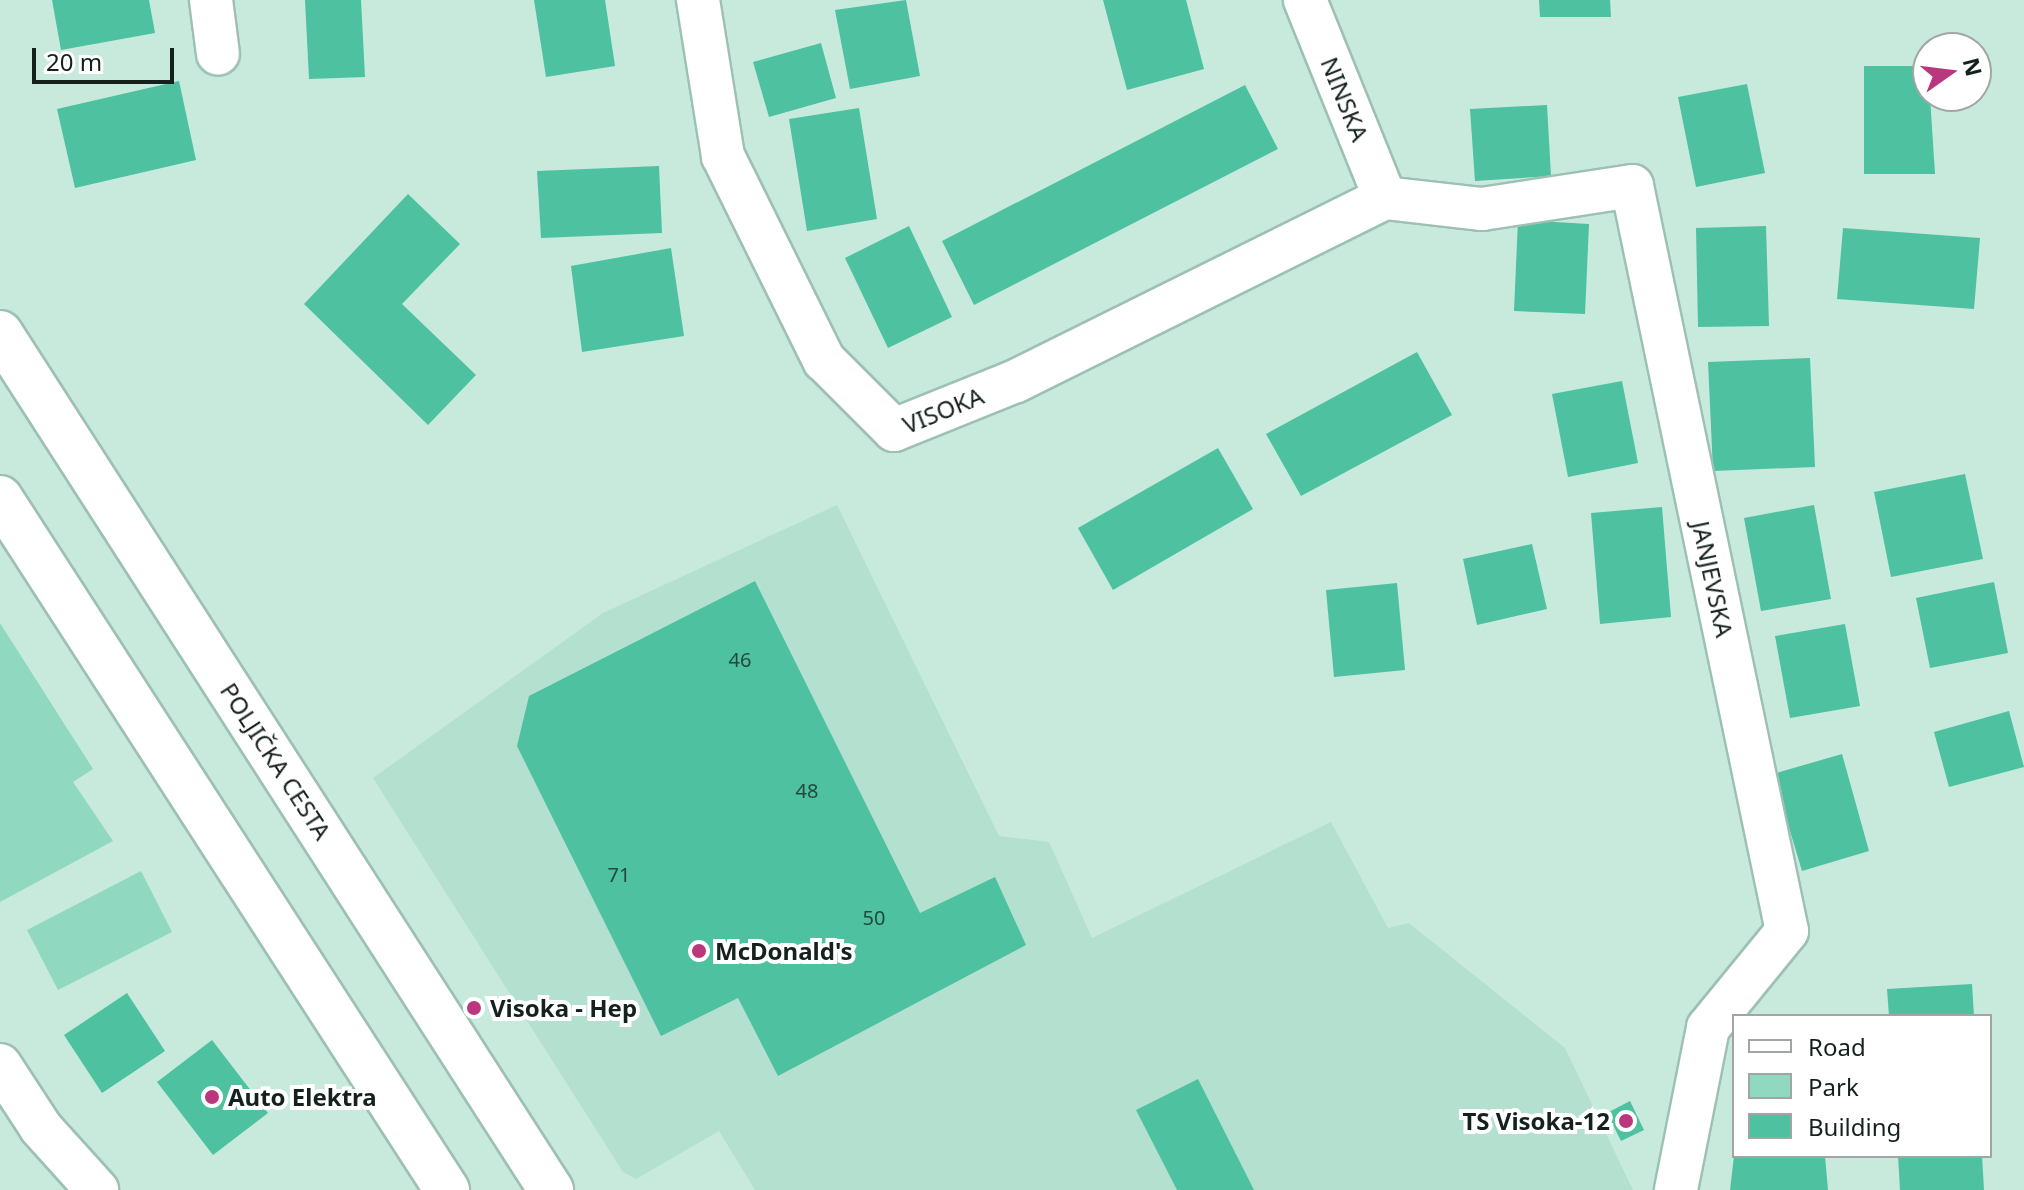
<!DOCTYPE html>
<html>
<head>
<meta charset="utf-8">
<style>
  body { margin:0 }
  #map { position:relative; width:2024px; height:1190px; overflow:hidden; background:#c7eadd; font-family:"Noto Sans",sans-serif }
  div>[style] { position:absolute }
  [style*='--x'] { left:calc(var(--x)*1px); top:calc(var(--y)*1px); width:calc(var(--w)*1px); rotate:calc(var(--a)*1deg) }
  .built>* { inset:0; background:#b4e0d0 }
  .green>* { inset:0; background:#91d8c0 }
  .building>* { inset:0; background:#4dc1a0 }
  .roads { filter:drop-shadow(2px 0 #9ec0b4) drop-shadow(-2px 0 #9ec0b4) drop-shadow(0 2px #9ec0b4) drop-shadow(0 -2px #9ec0b4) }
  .street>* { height:42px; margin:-21px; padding:0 21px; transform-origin:21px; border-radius:21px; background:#fff }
  .primary>* { height:44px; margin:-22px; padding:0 22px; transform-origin:22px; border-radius:22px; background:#fff }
  .dots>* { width:22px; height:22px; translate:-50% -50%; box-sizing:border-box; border:4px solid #fff; border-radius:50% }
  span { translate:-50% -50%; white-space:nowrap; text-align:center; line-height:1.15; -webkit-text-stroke:8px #fff; paint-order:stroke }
  .number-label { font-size:20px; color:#23493e }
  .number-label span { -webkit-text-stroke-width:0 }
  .street-label { font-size:24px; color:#15211d }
  .poi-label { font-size:24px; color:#15211d; font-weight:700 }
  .left { translate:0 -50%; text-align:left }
  .right { translate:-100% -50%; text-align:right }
  .legend { position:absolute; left:1732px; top:1014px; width:260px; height:144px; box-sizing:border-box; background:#fff; border:2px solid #a1a6a5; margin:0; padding:10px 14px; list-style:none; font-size:24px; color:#15211d }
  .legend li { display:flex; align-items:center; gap:16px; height:40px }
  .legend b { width:40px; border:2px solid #a1a6a5 }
  .north { position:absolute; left:1912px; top:32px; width:80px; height:80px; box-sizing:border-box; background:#fff; border:2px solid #a1a6a5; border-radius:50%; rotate:76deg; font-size:22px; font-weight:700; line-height:32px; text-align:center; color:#15211d }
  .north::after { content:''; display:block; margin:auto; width:28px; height:36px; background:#ba377e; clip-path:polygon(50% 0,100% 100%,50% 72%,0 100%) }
  .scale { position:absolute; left:32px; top:48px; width:142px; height:36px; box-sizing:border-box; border:4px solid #15211d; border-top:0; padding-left:10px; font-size:24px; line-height:28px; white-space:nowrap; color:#15211d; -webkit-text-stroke:6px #fff; paint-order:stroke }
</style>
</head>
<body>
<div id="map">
  <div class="built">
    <i style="clip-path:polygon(837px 505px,999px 836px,1049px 842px,1092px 938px,1331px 822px,1388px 928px,1409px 923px,1565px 1048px,1633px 1190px,755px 1190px,719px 1131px,636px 1179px,623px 1172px,373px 778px,603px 613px)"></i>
  </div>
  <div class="green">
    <i style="clip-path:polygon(0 623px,93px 769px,73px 782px,113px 841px,0 902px)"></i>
    <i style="clip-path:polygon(141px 871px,172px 932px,58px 990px,27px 930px)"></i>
  </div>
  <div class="building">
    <i style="clip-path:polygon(52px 0,149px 0,155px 33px,61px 50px)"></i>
    <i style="clip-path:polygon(305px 0,361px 0,365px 77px,309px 79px)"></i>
    <i style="clip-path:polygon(534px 0,605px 0,615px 66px,546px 77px)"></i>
    <i style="clip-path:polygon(906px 0,920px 76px,850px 89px,835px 10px)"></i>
    <i style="clip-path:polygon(1103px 0,1186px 0,1204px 69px,1127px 90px)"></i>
    <i style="clip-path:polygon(1539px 0,1610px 0,1611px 17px,1540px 17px)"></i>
    <i style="clip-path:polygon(821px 43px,836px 98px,769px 117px,753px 62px)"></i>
    <i style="clip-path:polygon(1864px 66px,1928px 66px,1935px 174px,1864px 174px)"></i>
    <i style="clip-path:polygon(179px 81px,196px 160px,75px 188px,57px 109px)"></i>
    <i style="clip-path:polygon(1747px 84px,1765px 173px,1696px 187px,1678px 97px)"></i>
    <i style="clip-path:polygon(1245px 85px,1278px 149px,974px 305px,942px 241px)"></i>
    <i style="clip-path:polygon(1547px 105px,1551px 176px,1475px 181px,1470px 109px)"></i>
    <i style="clip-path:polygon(859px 108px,877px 219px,807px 231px,789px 119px)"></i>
    <i style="clip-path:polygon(659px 166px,662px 233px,541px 238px,537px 171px)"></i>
    <i style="clip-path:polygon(408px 194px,460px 244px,402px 304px,476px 375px,428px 425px,304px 304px)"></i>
    <i style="clip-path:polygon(1518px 220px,1589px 224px,1585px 314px,1514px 311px)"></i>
    <i style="clip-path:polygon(909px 226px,952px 317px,888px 348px,845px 258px)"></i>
    <i style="clip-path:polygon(1766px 226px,1769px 326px,1698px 327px,1696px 228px)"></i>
    <i style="clip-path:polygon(1843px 228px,1980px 238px,1974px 309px,1837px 299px)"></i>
    <i style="clip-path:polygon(671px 248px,684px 336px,582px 352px,571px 266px)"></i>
    <i style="clip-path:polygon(1417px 352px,1452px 415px,1301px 496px,1266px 434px)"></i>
    <i style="clip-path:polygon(1810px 358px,1815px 467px,1713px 471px,1708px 362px)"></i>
    <i style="clip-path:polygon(1622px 381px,1638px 463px,1568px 477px,1552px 394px)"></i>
    <i style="clip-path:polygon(1218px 448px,1253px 509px,1113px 590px,1078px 528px)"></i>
    <i style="clip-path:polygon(1965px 474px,1983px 559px,1891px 577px,1874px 492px)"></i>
    <i style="clip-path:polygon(1814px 505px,1831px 599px,1761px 611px,1744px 518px)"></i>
    <i style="clip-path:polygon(1662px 507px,1671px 617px,1600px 624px,1591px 513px)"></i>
    <i style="clip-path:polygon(1532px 544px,1547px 609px,1477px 625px,1463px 559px)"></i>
    <i style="clip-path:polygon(755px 581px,920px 913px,995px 877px,1026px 945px,778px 1076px,738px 998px,661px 1036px,517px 746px,529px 696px)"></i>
    <i style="clip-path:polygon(1994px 582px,2008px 653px,1930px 668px,1916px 598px)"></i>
    <i style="clip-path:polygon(1397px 583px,1405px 670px,1334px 677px,1326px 590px)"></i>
    <i style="clip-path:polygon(1845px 624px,1860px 706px,1790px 718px,1775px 636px)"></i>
    <i style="clip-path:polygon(2009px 711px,2024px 767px,1949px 787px,1934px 732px)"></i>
    <i style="clip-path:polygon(1842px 754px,1869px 851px,1802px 871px,1773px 774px)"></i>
    <i style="clip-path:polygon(1972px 984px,1974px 1016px,1889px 1016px,1887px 989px)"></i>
    <i style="clip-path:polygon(127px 993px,165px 1051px,102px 1093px,64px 1035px)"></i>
    <i style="clip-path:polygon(212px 1040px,268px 1113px,213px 1155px,157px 1082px)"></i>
    <i style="clip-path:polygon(1198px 1079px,1254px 1190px,1177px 1190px,1136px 1110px)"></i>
    <i style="clip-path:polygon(1630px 1101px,1644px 1130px,1621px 1141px,1607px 1113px)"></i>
    <i style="clip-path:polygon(1734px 1156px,1825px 1156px,1828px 1190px,1730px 1190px)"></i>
    <i style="clip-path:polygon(1898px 1156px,1982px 1156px,1984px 1190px,1900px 1190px)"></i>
  </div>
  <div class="roads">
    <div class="street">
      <i style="--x:211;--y:0;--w:54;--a:82.6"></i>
      <i style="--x:698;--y:0;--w:158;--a:80.9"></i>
      <i style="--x:723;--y:156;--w:228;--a:63.7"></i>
      <i style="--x:824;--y:360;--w:99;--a:45"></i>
      <i style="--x:894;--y:430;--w:131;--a:-21.9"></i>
      <i style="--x:1016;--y:381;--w:412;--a:-26.4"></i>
      <i style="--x:1305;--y:0;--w:214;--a:68"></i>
      <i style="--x:1385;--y:198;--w:98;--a:6.5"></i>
      <i style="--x:1482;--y:209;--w:152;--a:-8.7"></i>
      <i style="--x:1632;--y:186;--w:761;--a:78.25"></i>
      <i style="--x:1787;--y:931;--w:125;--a:129.2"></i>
      <i style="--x:1708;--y:1028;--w:165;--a:101.2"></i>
      <i style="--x:0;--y:1065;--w:75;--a:56.9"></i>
      <i style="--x:41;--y:1128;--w:84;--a:47.9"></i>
    </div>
    <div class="primary">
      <i style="--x:0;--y:333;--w:1019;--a:57.26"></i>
      <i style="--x:0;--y:498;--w:824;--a:57.14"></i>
    </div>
  </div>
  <div class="dots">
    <i style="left:699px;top:951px;background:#ba377e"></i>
    <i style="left:474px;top:1008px;background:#ba377e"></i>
    <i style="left:212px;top:1097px;background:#ba377e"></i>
    <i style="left:1626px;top:1121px;background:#ba377e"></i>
  </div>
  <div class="number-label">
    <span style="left:740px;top:659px">46</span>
    <span style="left:807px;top:790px">48</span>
    <span style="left:619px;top:874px">71</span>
    <span style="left:874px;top:917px">50</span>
  </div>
  <div class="street-label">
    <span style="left:1345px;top:99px;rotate:68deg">NINSKA</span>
    <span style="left:943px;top:410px;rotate:-22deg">VISOKA</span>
    <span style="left:1713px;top:579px;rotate:78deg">JANJEVSKA</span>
    <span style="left:276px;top:761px;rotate:57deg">POLJIČKA CESTA</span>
  </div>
  <div class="poi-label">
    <span class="left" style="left:715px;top:951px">McDonald's</span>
    <span class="left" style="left:490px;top:1008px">Visoka - Hep</span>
    <span class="left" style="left:228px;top:1097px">Auto Elektra</span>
    <span class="right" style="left:1610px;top:1121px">TS Visoka-12</span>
  </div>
  <ul class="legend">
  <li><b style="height:10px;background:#fff"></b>Road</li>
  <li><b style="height:22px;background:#91d8c0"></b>Park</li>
  <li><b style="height:22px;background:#4dc1a0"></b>Building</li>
  </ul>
  <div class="north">N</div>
  <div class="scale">20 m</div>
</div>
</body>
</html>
